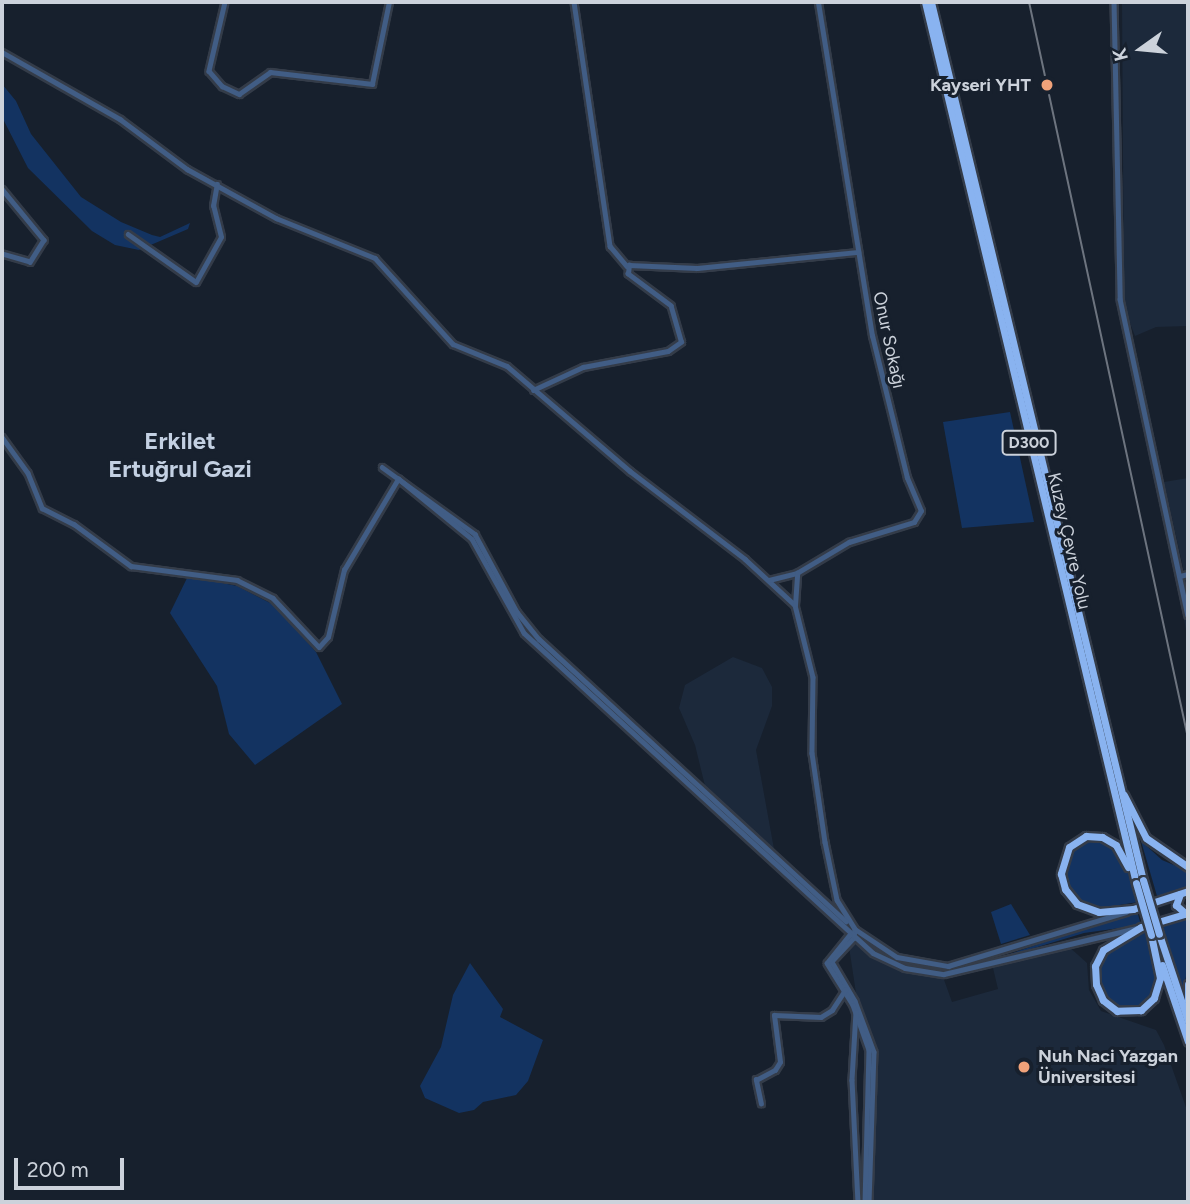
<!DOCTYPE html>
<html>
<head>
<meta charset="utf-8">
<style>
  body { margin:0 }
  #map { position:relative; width:1190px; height:1204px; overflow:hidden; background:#17202d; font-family:Figtree,sans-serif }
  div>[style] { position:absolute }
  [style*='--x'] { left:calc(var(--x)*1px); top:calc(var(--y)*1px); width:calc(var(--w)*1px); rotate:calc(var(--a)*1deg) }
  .built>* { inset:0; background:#1c293b }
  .green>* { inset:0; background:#133361 }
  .roads { filter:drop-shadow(2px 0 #343c49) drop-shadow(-2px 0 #343c49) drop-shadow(0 2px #343c49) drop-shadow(0 -2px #343c49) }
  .minor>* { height:4.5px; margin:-2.25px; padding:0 2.25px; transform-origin:2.25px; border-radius:2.25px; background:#415d85 }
  .highway>* { height:7px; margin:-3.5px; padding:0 3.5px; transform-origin:3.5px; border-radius:3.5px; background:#89b3f0 }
  .rail>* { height:2px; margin:-1px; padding:0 1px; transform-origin:1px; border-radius:1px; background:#6d747f }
  .bridges { filter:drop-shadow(2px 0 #343c49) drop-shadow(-2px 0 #343c49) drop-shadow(0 2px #343c49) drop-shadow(0 -2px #343c49) }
  .highway-bridge>* { height:7px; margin:-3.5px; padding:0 3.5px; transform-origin:3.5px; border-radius:3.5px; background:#89b3f0 }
  .dots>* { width:19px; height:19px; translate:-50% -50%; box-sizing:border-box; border:4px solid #17202d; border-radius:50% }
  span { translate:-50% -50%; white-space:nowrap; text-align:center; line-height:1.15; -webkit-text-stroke:6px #17202d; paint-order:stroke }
  .shield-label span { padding:2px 5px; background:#17202d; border:2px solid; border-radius:5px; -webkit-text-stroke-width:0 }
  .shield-label { font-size:16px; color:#ccd2db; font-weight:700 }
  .poi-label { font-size:18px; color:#ccd2db; font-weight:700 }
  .right { translate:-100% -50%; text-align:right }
  .left { translate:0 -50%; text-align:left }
  .street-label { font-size:18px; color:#ccd2db }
  .district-label { font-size:24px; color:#c3d0e2; font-weight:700 }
  .frame { position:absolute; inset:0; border:4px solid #ccd2db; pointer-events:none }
  .north { position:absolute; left:1106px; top:14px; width:70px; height:70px; -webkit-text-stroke:5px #17202d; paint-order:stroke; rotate:255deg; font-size:19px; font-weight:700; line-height:28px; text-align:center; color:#ccd2db }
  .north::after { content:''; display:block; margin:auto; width:24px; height:32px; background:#ccd2db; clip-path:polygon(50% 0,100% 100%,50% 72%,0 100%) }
  .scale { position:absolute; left:14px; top:1158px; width:110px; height:32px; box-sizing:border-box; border:4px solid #ccd2db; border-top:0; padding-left:9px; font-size:21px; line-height:24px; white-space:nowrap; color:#ccd2db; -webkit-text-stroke:5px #17202d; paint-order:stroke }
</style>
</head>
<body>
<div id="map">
  <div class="built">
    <i style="clip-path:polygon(1122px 2px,1188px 2px,1188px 326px,1156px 327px,1135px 336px,1124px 308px)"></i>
    <i style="clip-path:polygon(1188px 478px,1188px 641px,1178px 587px,1184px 572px,1164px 482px)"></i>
    <i style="clip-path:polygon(733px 657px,762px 668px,772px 687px,772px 706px,756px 750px,774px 849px,706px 790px,695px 745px,679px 708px,685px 685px)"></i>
    <i style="clip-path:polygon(853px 943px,903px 971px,943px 977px,952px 1002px,998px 989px,993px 968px,1067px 945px,1087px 963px,1089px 990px,1101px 1011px,1156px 1030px,1164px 1045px,1188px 1113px,1188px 1202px,872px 1202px,878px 1053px,856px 993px,849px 947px)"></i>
  </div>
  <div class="green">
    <i style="clip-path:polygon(2px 84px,16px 101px,31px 134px,81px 197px,121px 222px,152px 235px,160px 237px,190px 223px,188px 229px,139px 250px,115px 245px,92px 231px,28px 168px,2px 117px)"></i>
    <i style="clip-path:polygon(1010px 412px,1034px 522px,962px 528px,943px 422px)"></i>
    <i style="clip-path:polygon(188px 576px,237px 586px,274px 605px,316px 652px,342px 704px,255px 765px,229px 734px,217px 686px,170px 613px)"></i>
    <i style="clip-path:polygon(1087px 837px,1110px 842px,1127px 869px,1138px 902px,1095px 909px,1070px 894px,1064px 880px,1068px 850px)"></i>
    <i style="clip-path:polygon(1141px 841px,1162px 860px,1188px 871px,1188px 887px,1157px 896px)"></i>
    <i style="clip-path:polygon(1011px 904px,1030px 935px,1001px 944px,991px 912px)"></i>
    <i style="clip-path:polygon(1137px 911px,1141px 925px,1084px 933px,974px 966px)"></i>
    <i style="clip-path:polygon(1188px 915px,1188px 964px,1183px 994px,1162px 923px)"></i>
    <i style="clip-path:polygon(1146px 929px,1158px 974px,1153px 995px,1140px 1006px,1122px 1010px,1108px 1002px,1099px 987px,1098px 969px,1103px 954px,1116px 941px)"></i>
    <i style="clip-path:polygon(470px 963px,503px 1009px,500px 1017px,543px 1040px,528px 1081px,516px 1095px,483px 1102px,474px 1110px,459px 1113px,425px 1098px,420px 1086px,441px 1047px,453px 995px)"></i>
  </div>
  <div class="roads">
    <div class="minor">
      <i style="--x:225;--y:2;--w:71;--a:103.1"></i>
      <i style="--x:209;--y:71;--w:20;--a:49"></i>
      <i style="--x:222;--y:86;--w:19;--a:25"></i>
      <i style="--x:239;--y:94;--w:38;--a:-35"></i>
      <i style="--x:270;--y:72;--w:103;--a:6.7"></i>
      <i style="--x:372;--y:84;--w:84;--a:-78.3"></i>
      <i style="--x:574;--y:2;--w:247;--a:81.6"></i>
      <i style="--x:610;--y:246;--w:26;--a:50"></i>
      <i style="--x:1114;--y:2;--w:297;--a:88.8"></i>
      <i style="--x:1120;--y:299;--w:323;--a:77.9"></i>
      <i style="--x:2;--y:52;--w:136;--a:29.6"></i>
      <i style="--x:120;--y:119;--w:84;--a:36.7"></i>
      <i style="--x:187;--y:169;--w:102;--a:28.8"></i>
      <i style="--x:276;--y:218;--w:107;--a:22"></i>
      <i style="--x:375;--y:258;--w:116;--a:47.8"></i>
      <i style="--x:453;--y:344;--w:58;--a:22.2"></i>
      <i style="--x:507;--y:366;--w:162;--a:40.5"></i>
      <i style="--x:630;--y:471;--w:145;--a:37.4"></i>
      <i style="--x:745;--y:559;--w:68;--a:42.6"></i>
      <i style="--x:795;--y:605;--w:74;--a:76"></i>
      <i style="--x:813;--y:677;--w:76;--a:90.8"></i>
      <i style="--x:812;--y:753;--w:90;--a:81.7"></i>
      <i style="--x:825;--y:842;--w:59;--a:78.3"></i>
      <i style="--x:837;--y:900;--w:34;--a:58"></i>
      <i style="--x:855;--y:929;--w:9;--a:96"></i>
      <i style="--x:854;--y:938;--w:33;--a:133"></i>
      <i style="--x:832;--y:962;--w:45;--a:59.5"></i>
      <i style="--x:855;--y:1001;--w:54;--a:69.6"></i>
      <i style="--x:874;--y:1052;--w:150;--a:91.9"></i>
      <i style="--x:2;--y:189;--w:66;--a:50.5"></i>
      <i style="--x:44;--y:240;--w:26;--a:122"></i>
      <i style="--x:30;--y:262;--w:29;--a:-164"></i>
      <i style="--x:128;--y:234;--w:83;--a:35.2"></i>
      <i style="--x:196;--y:282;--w:51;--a:-60.9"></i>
      <i style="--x:221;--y:237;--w:32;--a:-104"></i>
      <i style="--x:213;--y:206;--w:22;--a:-80"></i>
      <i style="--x:533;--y:390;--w:55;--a:-24.7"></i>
      <i style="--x:583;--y:367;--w:86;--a:-10.7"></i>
      <i style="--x:668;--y:351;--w:16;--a:-35"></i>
      <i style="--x:681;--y:342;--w:37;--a:-106"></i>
      <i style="--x:671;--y:306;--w:54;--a:-143.3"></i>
      <i style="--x:628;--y:274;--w:9;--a:-84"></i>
      <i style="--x:629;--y:265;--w:68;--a:2.5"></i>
      <i style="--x:697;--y:268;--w:162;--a:-5.7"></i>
      <i style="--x:2;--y:437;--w:44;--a:54.2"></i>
      <i style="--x:28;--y:473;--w:38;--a:68"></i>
      <i style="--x:42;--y:508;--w:36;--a:27"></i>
      <i style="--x:74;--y:524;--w:71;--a:36.4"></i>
      <i style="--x:131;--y:566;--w:107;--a:7.5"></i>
      <i style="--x:237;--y:580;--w:40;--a:26.6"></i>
      <i style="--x:273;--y:598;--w:67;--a:46.8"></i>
      <i style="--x:319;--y:647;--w:13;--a:-48"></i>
      <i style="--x:328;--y:637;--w:69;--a:-76.6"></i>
      <i style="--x:344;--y:570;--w:106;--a:-59.3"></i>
      <i style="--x:382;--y:467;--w:115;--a:35.8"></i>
      <i style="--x:475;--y:534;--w:89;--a:61.7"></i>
      <i style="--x:517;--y:612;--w:35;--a:51"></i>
      <i style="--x:539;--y:639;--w:417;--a:42.6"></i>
      <i style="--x:399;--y:479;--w:94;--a:39.4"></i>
      <i style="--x:472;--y:539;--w:107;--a:61"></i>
      <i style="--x:524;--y:633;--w:473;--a:42.5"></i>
      <i style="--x:873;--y:953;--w:35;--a:25"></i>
      <i style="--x:905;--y:968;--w:39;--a:9"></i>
      <i style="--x:944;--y:974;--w:198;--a:-13.4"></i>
      <i style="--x:1180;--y:576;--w:8;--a:-14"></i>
      <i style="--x:769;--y:580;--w:29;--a:-14"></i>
      <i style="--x:797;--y:573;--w:61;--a:-30.8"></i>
      <i style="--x:849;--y:542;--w:68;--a:-17.1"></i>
      <i style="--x:914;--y:522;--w:13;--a:-58"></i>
      <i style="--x:921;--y:511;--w:36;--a:-113"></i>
      <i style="--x:907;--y:478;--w:146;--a:-103.8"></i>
      <i style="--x:872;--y:336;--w:338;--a:-99.2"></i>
      <i style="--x:795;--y:605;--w:32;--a:-86"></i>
      <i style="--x:855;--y:929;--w:50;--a:33.7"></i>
      <i style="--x:897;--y:957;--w:52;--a:10"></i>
      <i style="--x:948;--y:966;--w:186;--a:-16.9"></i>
      <i style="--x:850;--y:935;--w:36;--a:129"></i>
      <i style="--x:827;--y:963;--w:49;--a:58.2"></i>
      <i style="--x:853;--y:1005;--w:48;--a:70.4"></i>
      <i style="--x:869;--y:1050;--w:152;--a:91.5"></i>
      <i style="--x:856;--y:1012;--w:68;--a:93.4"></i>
      <i style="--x:852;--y:1080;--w:122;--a:87.2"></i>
      <i style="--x:761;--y:1104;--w:25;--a:-102"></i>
      <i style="--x:756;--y:1080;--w:21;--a:-28"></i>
      <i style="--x:775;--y:1070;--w:9;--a:-58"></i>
      <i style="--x:780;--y:1062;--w:47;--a:-97.3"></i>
      <i style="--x:774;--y:1015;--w:47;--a:2.4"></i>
      <i style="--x:821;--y:1017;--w:13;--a:-32"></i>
      <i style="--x:832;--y:1010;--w:24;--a:-57"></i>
    </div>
    <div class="highway">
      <i style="--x:925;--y:2;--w:906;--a:76.53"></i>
      <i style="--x:931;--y:2;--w:903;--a:76.43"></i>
      <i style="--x:1124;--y:795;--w:48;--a:62.9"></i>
      <i style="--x:1146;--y:838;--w:51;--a:34.6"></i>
      <i style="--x:1128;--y:867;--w:25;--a:-119"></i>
      <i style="--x:1116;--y:845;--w:16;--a:-150"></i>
      <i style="--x:1102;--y:837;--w:16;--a:-176"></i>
      <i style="--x:1086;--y:836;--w:20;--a:147"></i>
      <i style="--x:1069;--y:847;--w:28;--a:107"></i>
      <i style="--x:1061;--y:874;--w:16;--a:75"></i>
      <i style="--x:1065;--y:889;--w:19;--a:51"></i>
      <i style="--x:1077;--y:904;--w:23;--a:20"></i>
      <i style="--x:1099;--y:912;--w:34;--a:-5"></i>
      <i style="--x:1133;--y:909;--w:58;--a:-18.1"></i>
      <i style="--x:1180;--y:894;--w:12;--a:110"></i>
      <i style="--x:1176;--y:905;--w:13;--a:42"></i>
      <i style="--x:1159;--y:934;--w:92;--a:71.6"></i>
      <i style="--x:1151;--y:935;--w:44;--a:78.2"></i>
      <i style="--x:1160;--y:978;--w:21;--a:107"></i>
      <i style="--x:1154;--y:998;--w:18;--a:137"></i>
      <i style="--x:1141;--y:1010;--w:24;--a:178"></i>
      <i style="--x:1117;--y:1011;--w:18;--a:-142"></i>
      <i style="--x:1103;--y:1000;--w:17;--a:-114"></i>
      <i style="--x:1096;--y:984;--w:18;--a:-93"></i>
      <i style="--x:1095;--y:966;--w:18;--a:-63"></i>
      <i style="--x:1103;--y:950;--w:44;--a:-31.2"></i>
      <i style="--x:1141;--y:927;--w:49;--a:-16.6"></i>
      <i style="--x:1162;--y:965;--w:81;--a:71.3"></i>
      <i style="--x:1188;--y:984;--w:17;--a:90"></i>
    </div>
  </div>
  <div class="rail">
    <i style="--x:1029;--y:2;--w:753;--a:77.81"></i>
  </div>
  <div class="bridges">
    <div class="highway-bridge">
      <i style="--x:1143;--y:880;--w:56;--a:73.5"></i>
      <i style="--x:1136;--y:883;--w:54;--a:73.9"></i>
    </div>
  </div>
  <div class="dots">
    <i style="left:1047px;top:85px;background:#f0a27a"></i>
    <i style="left:1024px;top:1067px;background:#f0a27a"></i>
  </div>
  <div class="shield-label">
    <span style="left:1029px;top:443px">D300</span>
  </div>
  <div class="poi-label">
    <span class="right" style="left:1031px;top:85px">Kayseri YHT</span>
    <span class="left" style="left:1038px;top:1067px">Nuh Naci Yazgan<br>Üniversitesi</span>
  </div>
  <div class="street-label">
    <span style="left:889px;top:340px;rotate:78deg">Onur Sokağı</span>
    <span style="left:1069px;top:541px;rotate:77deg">Kuzey Çevre Yolu</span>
  </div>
  <div class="district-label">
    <span style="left:180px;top:455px">Erkilet<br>Ertuğrul Gazi</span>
  </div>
  <div class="frame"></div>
  <div class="north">K</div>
  <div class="scale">200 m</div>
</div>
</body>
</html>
